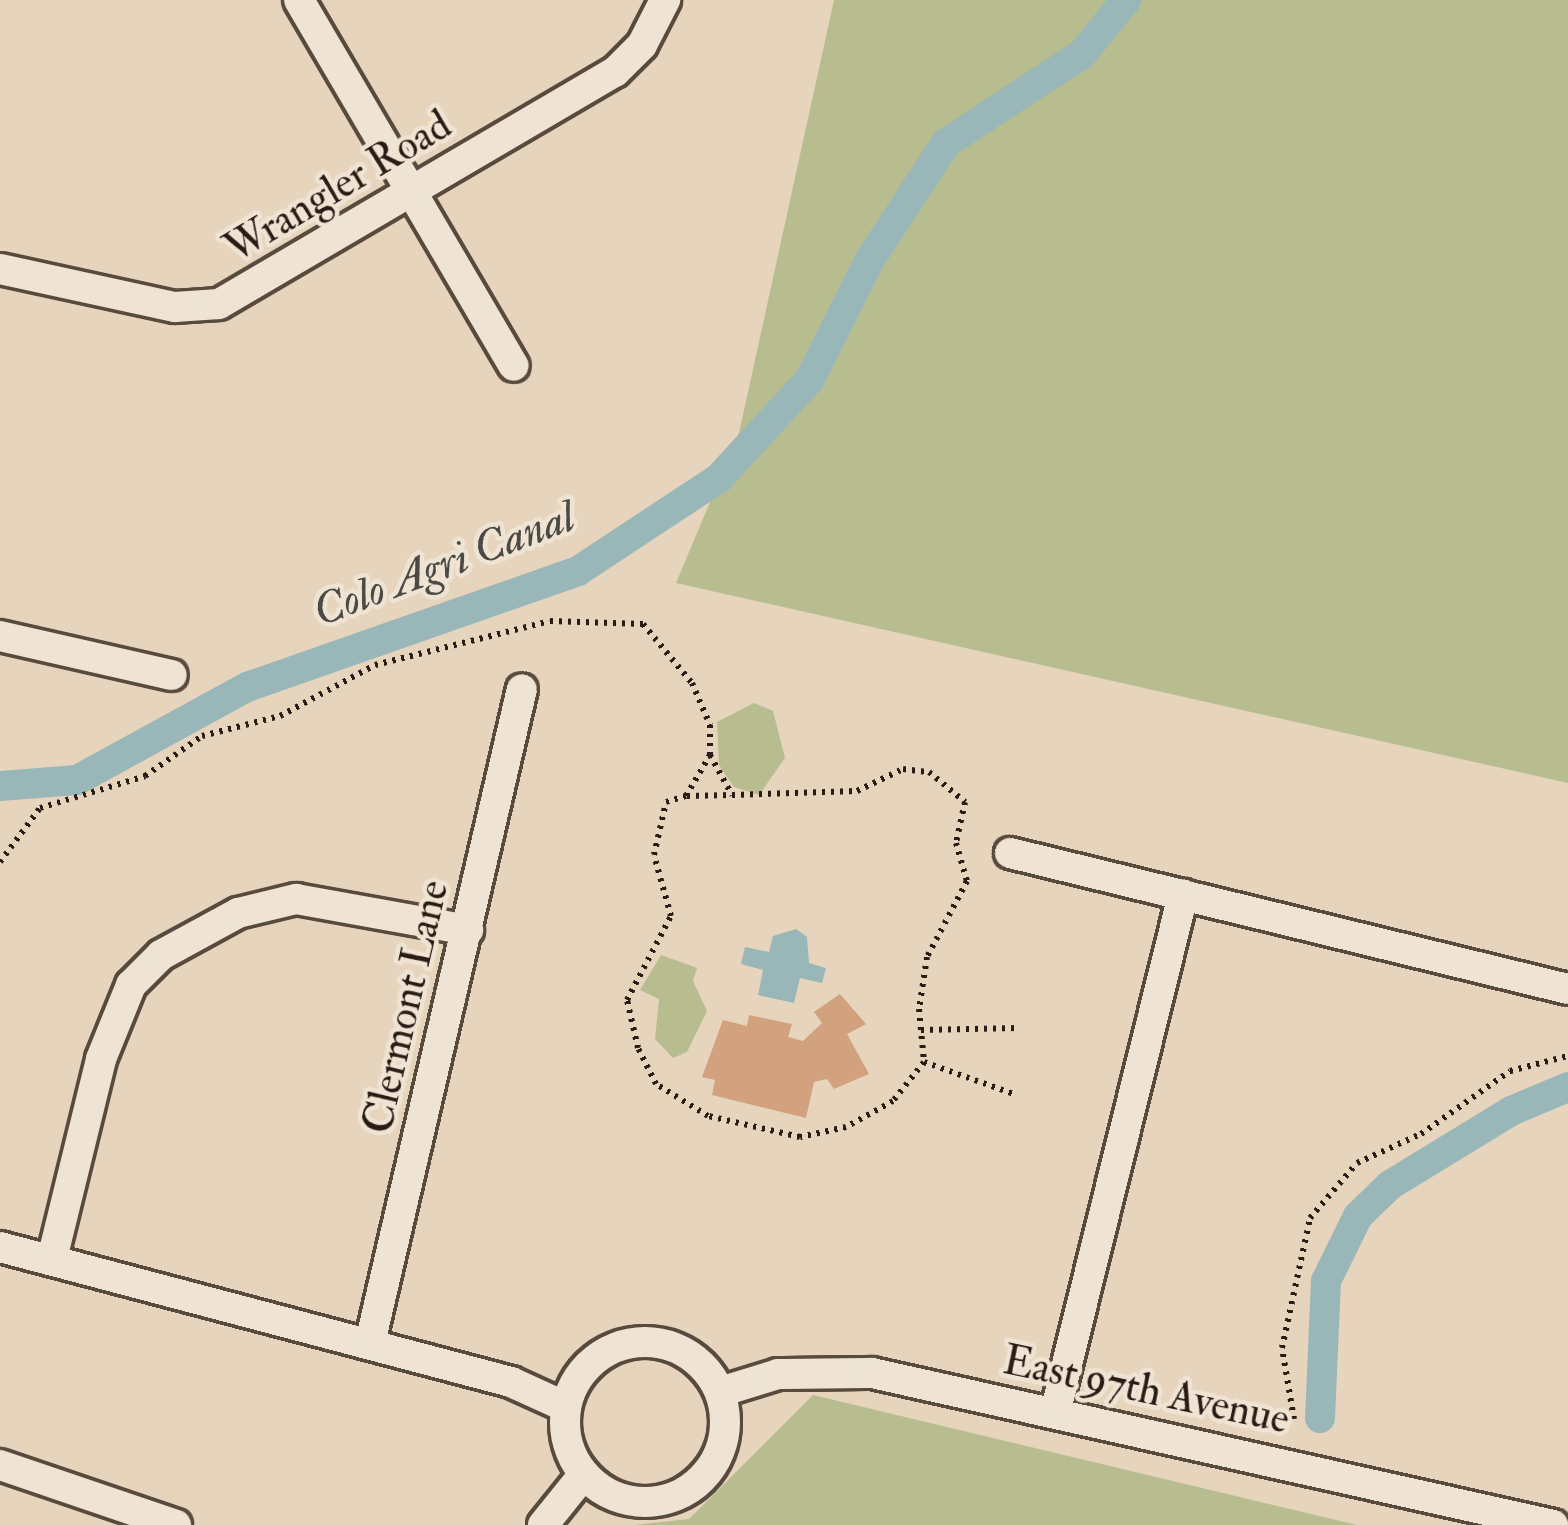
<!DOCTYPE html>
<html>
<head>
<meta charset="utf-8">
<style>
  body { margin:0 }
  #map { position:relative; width:1568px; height:1525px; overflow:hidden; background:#e6d5bc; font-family:"IM FELL Double Pica",serif }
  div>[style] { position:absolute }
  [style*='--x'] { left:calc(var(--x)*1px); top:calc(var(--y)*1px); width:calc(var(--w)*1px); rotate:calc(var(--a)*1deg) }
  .green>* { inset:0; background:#b7bd8f }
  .water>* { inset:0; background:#99b7b8 }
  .canal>* { height:30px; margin:-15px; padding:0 15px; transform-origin:15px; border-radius:15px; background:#99b7b8 }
  .building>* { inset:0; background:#d2a17d }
  .path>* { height:6px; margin-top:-3px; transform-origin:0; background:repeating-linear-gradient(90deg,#2a1b14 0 3px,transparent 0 9px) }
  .roads { filter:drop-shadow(3px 0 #594a3e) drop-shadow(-3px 0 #594a3e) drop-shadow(0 3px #594a3e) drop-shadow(0 -3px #594a3e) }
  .minor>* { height:30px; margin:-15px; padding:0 15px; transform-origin:15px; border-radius:15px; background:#efe4d3 }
  .minor>.ring { margin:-15px; padding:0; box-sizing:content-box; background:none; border:30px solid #efe4d3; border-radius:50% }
  span { translate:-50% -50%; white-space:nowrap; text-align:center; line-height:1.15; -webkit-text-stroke:9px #efe4d3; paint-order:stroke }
  .street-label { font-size:42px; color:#2a1b14 }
  .water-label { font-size:45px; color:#4b4a45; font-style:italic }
</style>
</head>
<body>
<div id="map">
  <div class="green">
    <i style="clip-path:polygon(834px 0,1568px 0,1568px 783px,676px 583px,739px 433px)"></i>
    <i style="clip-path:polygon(754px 703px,773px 711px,785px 758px,759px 795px,734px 787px,719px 765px,717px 722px)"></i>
    <i style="clip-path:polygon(661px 955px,697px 968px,693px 981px,707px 1011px,687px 1052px,673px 1058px,655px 1039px,659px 999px,640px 990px)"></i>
    <i style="clip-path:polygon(813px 1395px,1357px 1525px,634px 1525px,689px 1519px)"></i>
  </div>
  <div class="water">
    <i style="clip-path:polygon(796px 929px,807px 937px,809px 963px,826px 968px,822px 983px,800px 978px,794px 1003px,758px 995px,763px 970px,741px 964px,745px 947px,769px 952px,773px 936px)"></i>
  </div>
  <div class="canal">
    <i style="--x:0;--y:786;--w:77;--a:-4.5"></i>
    <i style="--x:77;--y:780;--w:194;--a:-28.7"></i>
    <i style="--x:247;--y:687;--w:351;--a:-19.3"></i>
    <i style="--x:578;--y:571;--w:169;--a:-33.4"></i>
    <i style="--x:719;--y:478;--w:134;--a:-47.4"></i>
    <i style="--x:810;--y:379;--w:132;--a:-63.4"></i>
    <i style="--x:869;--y:261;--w:141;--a:-56.9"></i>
    <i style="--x:946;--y:143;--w:163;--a:-33.2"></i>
    <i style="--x:1082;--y:54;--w:70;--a:-50.8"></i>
    <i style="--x:1320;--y:1418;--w:137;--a:-87.5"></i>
    <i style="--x:1326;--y:1281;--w:72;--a:-63.8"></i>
    <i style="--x:1358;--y:1216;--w:45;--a:-44.1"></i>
    <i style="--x:1390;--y:1185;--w:142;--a:-31.4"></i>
    <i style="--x:1511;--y:1111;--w:62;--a:-22.8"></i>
  </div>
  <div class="building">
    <i style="clip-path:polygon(840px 994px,866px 1024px,847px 1034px,869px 1074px,834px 1089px,827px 1079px,814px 1082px,806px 1118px,712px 1095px,715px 1080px,702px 1077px,723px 1020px,747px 1026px,749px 1015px,792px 1024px,788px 1037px,803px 1041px,822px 1023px,814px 1012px)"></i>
  </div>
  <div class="path">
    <i style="--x:687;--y:796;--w:45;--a:-1.3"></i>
    <i style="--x:0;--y:862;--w:67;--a:-53.5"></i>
    <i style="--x:40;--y:808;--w:110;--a:-16.9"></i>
    <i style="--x:145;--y:776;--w:70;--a:-35.1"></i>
    <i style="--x:202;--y:736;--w:81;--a:-14.4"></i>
    <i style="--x:280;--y:716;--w:108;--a:-28.2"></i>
    <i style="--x:375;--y:665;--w:180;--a:-14.1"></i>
    <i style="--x:550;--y:621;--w:93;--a:1.8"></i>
    <i style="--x:643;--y:624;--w:77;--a:50.3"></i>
    <i style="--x:692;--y:683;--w:46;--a:66.8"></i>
    <i style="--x:710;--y:725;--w:30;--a:90"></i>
    <i style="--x:710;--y:755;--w:46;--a:61.2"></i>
    <i style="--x:732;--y:795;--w:125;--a:-1.8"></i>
    <i style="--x:857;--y:791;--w:51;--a:-25.6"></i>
    <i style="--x:903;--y:769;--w:26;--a:7"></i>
    <i style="--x:929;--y:772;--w:47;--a:39.8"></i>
    <i style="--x:965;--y:802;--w:42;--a:102.4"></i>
    <i style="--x:956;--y:843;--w:40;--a:74"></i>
    <i style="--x:967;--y:881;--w:86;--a:117.8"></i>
    <i style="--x:927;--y:957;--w:53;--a:98.7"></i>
    <i style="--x:919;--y:1009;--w:53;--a:84.6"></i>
    <i style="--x:924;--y:1062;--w:50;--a:128.5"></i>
    <i style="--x:893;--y:1101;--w:54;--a:151"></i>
    <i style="--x:846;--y:1127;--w:47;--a:167.7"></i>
    <i style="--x:800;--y:1137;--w:94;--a:-167.1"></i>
    <i style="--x:708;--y:1116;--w:61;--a:-148.4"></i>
    <i style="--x:656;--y:1084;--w:40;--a:-116.6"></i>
    <i style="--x:638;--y:1048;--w:49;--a:-102.9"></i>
    <i style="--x:627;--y:1000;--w:95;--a:-62.4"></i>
    <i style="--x:671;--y:916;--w:63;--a:-105.6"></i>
    <i style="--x:654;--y:855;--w:54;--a:-77.2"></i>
    <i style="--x:666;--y:802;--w:21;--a:-17"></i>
    <i style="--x:686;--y:796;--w:48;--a:-59.7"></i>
    <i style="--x:921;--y:1030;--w:97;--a:-1.2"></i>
    <i style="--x:924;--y:1062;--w:96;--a:19.6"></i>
    <i style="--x:1294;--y:1419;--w:72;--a:-99.6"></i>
    <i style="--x:1282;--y:1348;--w:133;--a:-77.8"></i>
    <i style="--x:1310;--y:1218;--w:72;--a:-49.5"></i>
    <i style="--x:1357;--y:1163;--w:70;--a:-24.4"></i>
    <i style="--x:1421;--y:1134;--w:109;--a:-35.3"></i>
    <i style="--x:1510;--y:1071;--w:60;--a:-14.5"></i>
  </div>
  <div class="roads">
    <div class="minor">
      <i style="--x:299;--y:0;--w:424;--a:59.6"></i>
      <i style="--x:0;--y:269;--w:179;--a:12.3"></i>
      <i style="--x:175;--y:307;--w:44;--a:-3.9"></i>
      <i style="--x:219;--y:304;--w:459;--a:-30.4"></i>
      <i style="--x:615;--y:72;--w:38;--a:-45"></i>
      <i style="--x:642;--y:45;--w:51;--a:-62.9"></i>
      <i style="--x:0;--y:636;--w:176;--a:12.8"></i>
      <i style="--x:1010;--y:853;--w:574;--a:13.7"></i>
      <i style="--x:0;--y:1247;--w:529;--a:14.8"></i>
      <i style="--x:511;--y:1382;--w:60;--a:24.4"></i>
      <i style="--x:52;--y:1259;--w:206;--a:-76.2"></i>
      <i style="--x:101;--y:1059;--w:80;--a:-67.9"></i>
      <i style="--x:131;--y:985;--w:42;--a:-45"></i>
      <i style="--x:161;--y:955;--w:88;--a:-28.6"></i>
      <i style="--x:238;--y:913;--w:60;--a:-13.6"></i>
      <i style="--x:296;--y:899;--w:175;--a:10.2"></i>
      <i class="ring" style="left:565px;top:1342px;width:130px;height:130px"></i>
      <i style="--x:370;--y:1343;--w:671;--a:-76.92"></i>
      <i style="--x:720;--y:1392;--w:61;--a:-17.2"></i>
      <i style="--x:778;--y:1374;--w:94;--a:-0.6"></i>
      <i style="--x:872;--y:1373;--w:698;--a:12.58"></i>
      <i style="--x:1055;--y:1413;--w:534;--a:-76.12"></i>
      <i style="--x:0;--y:1465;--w:186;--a:18.8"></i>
      <i style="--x:543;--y:1525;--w:65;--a:-51.2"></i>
    </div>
  </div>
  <div class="street-label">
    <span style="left:338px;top:187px;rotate:-31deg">Wrangler Road</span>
    <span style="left:406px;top:1007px;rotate:-77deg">Clermont Lane</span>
    <span style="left:1146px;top:1390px;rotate:12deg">East 97th Avenue</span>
  </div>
  <div class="water-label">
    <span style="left:444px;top:565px;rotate:-21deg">Colo Agri Canal</span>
  </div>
</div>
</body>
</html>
